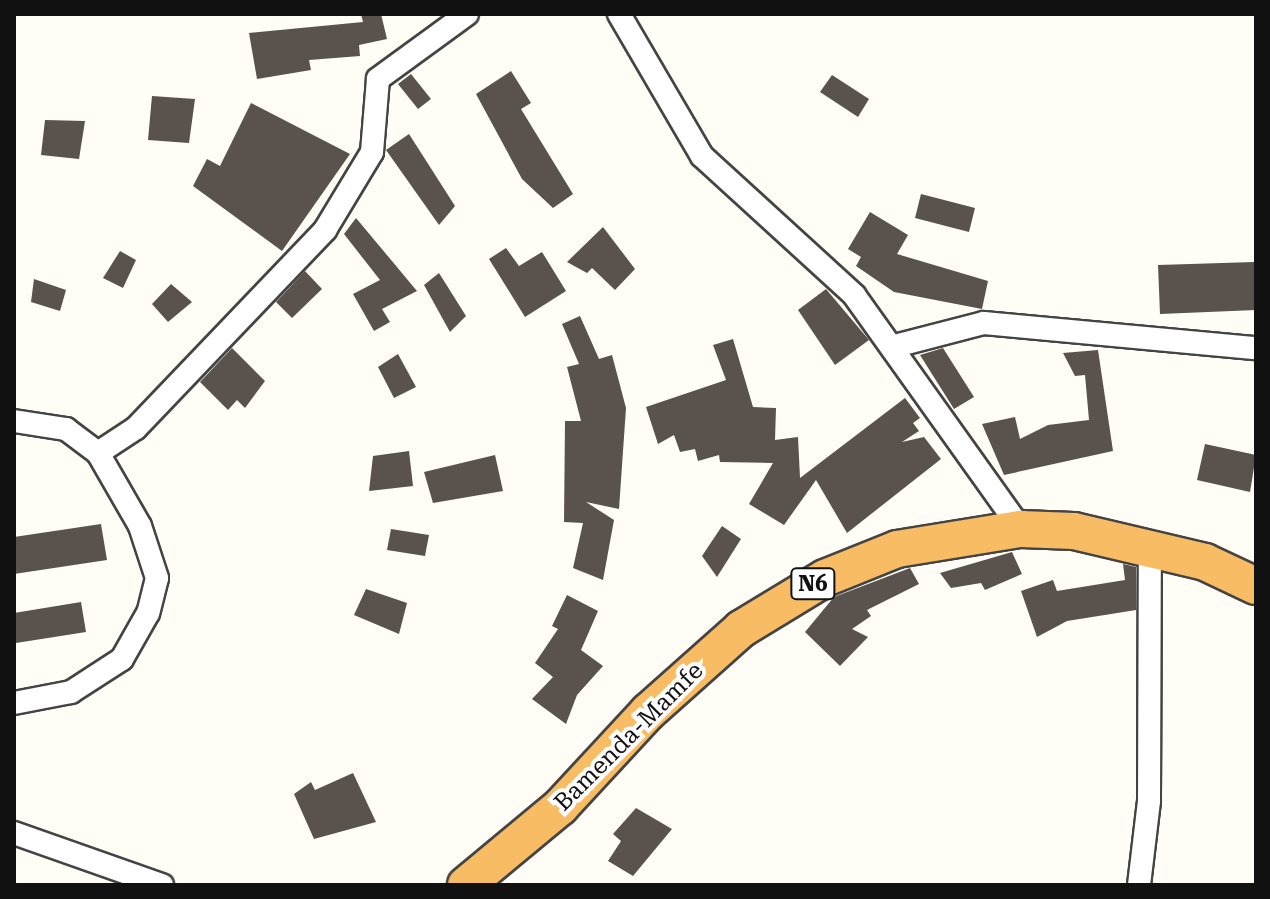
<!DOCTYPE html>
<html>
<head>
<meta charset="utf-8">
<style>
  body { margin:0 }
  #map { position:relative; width:1270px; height:899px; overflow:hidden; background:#fffdf5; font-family:"Roboto Serif",serif }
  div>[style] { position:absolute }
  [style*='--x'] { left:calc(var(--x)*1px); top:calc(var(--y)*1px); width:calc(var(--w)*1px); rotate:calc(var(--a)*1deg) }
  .building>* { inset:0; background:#5a524d }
  .roads { filter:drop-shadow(2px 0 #444) drop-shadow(-2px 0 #444) drop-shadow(0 2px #444) drop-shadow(0 -2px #444) }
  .minor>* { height:22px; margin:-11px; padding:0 11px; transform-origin:11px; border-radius:11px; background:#fff }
  .trunk>* { height:36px; margin:-18px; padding:0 18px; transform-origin:18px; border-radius:18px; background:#f7bc64 }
  span { translate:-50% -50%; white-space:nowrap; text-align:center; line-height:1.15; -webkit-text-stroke:8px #fff; paint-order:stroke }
  .shield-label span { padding:2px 6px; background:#fff; border:2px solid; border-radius:6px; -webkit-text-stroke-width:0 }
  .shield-label { font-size:22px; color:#111; font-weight:700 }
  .street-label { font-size:24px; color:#111 }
  .frame { position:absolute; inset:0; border:16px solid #111; pointer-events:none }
</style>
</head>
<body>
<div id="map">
  <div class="building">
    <i style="clip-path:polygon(361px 14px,381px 14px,387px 39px,359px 45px,360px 56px,309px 60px,311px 70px,257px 79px,249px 33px,363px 22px)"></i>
    <i style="clip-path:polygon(511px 71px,531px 103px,521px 109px,573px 194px,553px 208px,522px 179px,476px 94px)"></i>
    <i style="clip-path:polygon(411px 74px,431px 99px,418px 109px,398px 84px)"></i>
    <i style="clip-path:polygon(832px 75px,869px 99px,858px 117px,820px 92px)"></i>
    <i style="clip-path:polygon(152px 96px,195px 99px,189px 143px,148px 140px)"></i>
    <i style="clip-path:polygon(251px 103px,350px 154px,282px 251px,193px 186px,207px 159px,220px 166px)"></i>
    <i style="clip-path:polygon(45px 120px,85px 121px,79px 159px,41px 155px)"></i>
    <i style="clip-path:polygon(409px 134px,455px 206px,439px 225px,386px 150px)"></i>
    <i style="clip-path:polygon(921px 194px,975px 208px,969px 232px,915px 218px)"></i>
    <i style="clip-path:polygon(870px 212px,908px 235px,897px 254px,988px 281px,982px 309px,894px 292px,856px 266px,861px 257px,848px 249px)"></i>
    <i style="clip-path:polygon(356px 218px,417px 291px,382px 309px,390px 322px,374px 331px,353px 294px,380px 280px,344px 234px)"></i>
    <i style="clip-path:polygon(603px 227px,635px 269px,615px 290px,592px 268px,587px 273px,567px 262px)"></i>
    <i style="clip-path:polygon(506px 248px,519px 266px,542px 252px,566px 291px,525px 317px,489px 259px)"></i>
    <i style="clip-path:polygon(120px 251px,136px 260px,123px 288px,103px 278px)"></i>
    <i style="clip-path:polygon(1254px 262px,1256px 310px,1160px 314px,1158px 265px)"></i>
    <i style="clip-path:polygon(305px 271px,322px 289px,292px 318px,276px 302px)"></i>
    <i style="clip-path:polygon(439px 273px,466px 316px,450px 332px,424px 285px)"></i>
    <i style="clip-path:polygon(34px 279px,66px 290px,60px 311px,31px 302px)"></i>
    <i style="clip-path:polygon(171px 284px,192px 302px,168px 322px,152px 304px)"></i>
    <i style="clip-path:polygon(826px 289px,869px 340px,835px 365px,798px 310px)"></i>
    <i style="clip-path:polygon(580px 316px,599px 359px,612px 355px,626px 408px,619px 509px,586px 502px,614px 520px,603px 580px,573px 568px,583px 523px,564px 522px,565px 421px,581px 421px,567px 367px,579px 364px,562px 324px)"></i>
    <i style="clip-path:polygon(733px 339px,753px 407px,776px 408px,775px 440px,798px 437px,800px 478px,905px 398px,920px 418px,913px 423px,919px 431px,902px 442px,924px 437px,941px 459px,847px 533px,816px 480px,784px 525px,749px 504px,773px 463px,720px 462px,719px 455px,698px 461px,695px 449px,680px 452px,674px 435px,658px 444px,646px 407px,726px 380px,713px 345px)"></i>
    <i style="clip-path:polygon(232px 348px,265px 381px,245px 408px,237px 400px,228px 410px,200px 382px)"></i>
    <i style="clip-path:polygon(943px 348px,974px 397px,954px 409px,920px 355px)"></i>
    <i style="clip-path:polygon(1098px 350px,1113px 451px,1004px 475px,982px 424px,1015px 417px,1020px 439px,1048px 425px,1089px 420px,1085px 375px,1075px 376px,1063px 353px)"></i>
    <i style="clip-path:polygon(398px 354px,416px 387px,394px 398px,378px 367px)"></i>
    <i style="clip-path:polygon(1205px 444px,1256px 455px,1250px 492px,1197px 480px)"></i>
    <i style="clip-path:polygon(409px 451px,413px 486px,369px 491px,373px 456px)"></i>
    <i style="clip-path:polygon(495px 455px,503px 491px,433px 503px,424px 472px)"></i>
    <i style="clip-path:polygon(101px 524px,107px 560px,14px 574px,14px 537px)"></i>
    <i style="clip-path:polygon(722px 526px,741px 539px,717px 577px,702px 556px)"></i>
    <i style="clip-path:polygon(391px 529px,429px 535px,425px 556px,387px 550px)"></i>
    <i style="clip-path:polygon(1012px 552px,1022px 574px,985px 590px,981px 583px,951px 588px,940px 573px)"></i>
    <i style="clip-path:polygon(1123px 564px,1136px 567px,1136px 610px,1067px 621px,1037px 637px,1021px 591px,1053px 580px,1057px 591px,1125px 580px)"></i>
    <i style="clip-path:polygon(910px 568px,919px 584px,867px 610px,871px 616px,852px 629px,868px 637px,840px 666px,805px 632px,834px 597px)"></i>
    <i style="clip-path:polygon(366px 589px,407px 603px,399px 634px,354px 615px)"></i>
    <i style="clip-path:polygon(567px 595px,598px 611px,581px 650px,603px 666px,577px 695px,566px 724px,532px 699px,553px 677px,535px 663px,558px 629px,552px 626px)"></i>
    <i style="clip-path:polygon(81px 602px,86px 632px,16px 643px,14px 613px)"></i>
    <i style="clip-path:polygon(353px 773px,376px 822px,314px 839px,294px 794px,311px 782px,315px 790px)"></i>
    <i style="clip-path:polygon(636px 808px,672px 829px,633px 876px,608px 861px,621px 841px,613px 834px)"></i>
  </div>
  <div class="roads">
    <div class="minor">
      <i style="--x:619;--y:14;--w:164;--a:59.7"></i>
      <i style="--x:702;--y:156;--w:206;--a:42.4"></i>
      <i style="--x:854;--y:295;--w:287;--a:54.5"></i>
      <i style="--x:895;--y:346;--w:92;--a:-14.5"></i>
      <i style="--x:984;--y:323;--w:273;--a:5.3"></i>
      <i style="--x:14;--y:421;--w:53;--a:8.7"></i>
      <i style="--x:66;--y:429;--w:40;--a:37"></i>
      <i style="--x:98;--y:453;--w:84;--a:60.1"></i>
      <i style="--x:140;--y:526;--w:55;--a:71.9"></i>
      <i style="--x:157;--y:578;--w:36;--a:104"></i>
      <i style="--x:148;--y:613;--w:53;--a:119.5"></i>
      <i style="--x:122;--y:659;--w:61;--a:147.1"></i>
      <i style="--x:71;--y:692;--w:58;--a:169.1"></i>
      <i style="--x:98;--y:453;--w:45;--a:-33.3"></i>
      <i style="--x:136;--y:428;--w:274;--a:-46.3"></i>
      <i style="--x:325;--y:230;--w:91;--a:-58.9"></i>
      <i style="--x:372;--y:152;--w:73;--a:-85.3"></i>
      <i style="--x:378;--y:79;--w:110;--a:-36.1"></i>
      <i style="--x:14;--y:833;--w:157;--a:19.4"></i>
      <i style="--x:1139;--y:885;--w:85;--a:-83.2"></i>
      <i style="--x:1149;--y:801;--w:251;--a:-89.8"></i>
    </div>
    <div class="trunk">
      <i style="--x:466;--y:885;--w:122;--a:-39.7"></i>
      <i style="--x:560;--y:807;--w:129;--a:-47.2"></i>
      <i style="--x:648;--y:712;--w:125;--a:-41.7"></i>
      <i style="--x:741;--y:629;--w:98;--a:-31.3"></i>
      <i style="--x:825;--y:578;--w:78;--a:-21.9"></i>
      <i style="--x:897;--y:549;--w:126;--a:-9.2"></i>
      <i style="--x:1021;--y:529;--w:53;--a:2.2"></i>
      <i style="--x:1074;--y:531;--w:135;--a:13.3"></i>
      <i style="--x:1205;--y:562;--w:56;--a:25.2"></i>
    </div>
  </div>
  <div class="shield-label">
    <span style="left:813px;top:584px">N6</span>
  </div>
  <div class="street-label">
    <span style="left:629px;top:737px;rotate:-45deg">Bamenda-Mamfe</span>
  </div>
  <div class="frame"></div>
</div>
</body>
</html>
